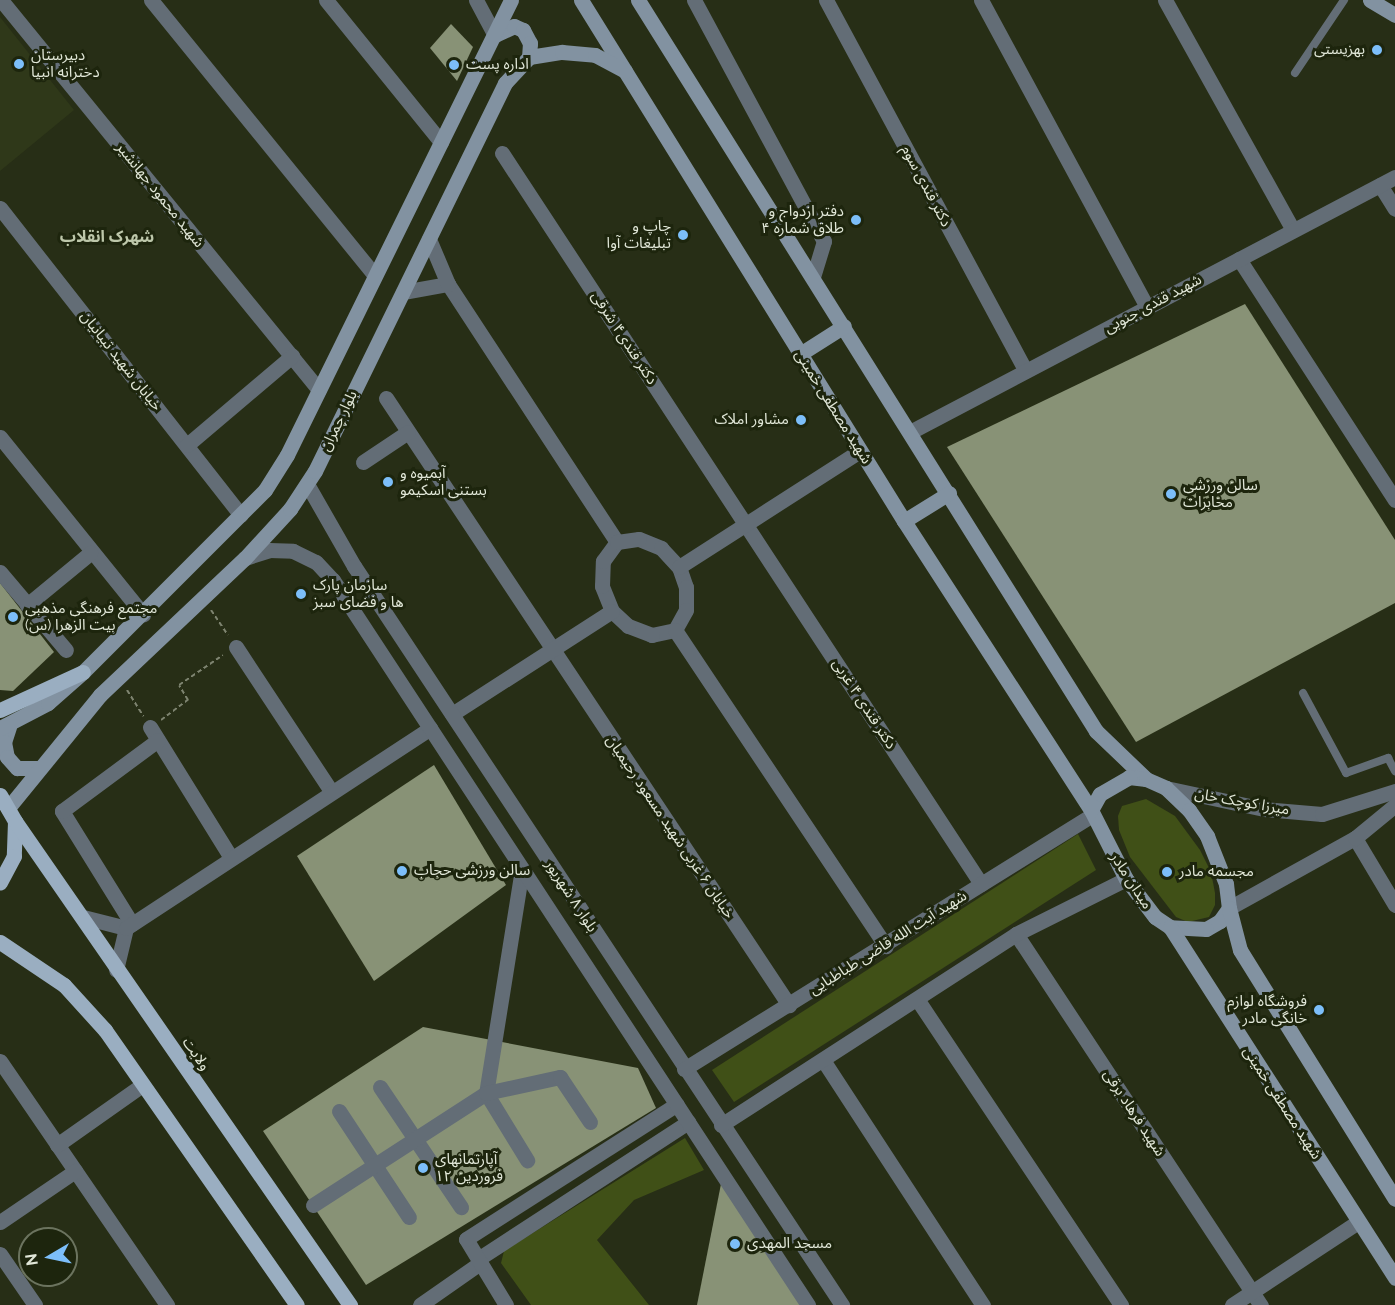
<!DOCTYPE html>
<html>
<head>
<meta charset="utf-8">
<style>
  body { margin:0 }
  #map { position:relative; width:1395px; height:1305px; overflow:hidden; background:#272e16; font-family:Raleway,"Noto Sans Arabic",sans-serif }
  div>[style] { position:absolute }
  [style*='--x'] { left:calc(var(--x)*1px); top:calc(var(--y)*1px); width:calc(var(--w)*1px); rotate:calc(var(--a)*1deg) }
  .built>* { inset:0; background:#2f3819 }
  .green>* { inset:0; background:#405017 }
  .building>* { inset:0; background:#889276 }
  .path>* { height:2px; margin-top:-1px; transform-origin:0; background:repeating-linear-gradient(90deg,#7e8470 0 4.5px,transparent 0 7.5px) }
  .service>* { height:8px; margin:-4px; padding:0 4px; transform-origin:4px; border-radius:4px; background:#636d76 }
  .minor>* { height:15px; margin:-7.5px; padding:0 7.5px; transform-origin:7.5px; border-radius:7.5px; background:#636d76 }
  .tertiary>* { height:15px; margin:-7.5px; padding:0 7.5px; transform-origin:7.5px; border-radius:7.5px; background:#636d76 }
  .secondary>* { height:15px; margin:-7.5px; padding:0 7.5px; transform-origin:7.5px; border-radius:7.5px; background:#8292a1 }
  .primary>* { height:15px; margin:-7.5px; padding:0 7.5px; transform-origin:7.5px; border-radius:7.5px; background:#9aaec1 }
  .dots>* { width:16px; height:16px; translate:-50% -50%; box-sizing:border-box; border:3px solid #1d250d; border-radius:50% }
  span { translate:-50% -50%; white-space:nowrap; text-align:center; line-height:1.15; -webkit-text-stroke:6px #1d250d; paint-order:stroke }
  .poi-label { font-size:15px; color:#e1e7d8 }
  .right { translate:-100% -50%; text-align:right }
  .left { translate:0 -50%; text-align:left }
  .street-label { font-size:15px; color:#e1e7d8 }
  .neighbourhood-label { font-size:16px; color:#bdc7aa; font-weight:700 }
  .north { position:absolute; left:18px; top:1227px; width:60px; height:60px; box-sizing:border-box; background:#1d250d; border:2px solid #6b735e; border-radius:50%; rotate:261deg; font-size:16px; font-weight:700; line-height:24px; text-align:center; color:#e1e7d8 }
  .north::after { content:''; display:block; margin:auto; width:21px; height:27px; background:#7cbef9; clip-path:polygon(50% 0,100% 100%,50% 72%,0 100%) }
</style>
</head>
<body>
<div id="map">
  <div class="built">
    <i style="clip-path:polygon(0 17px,74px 110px,0 171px)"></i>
  </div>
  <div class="green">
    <i style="clip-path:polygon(1146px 799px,1175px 816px,1200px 850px,1211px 872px,1215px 893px,1215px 905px,1209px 917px,1188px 922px,1176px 917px,1130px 857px,1119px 830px,1118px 816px,1122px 806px)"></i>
    <i style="clip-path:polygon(1078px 834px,1096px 870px,734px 1102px,712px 1070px)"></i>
    <i style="clip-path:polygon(685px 1138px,704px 1170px,634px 1200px,597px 1240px,649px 1305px,531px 1305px,501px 1263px,504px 1251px)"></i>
  </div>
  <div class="building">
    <i style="clip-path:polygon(451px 24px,473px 47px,457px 81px,430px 48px)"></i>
    <i style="clip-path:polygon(1245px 304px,1395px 540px,1395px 603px,1136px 742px,947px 447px)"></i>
    <i style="clip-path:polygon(0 583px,54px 652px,13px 691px,0 690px)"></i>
    <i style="clip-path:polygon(434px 765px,506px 885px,374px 981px,297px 856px)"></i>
    <i style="clip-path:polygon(423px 1027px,638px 1068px,656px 1108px,366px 1285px,263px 1131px)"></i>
    <i style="clip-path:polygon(721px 1184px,801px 1305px,697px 1305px)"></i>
  </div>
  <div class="path">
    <i style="--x:211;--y:610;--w:30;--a:56"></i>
    <i style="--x:127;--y:690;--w:31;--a:58"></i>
    <i style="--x:161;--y:720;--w:34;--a:-37"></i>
    <i style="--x:188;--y:700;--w:17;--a:-121"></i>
    <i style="--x:179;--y:685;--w:53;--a:-34.3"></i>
  </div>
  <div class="service">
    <i style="--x:1295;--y:73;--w:88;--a:-56.1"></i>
    <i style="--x:1303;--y:693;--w:91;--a:61.7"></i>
    <i style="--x:1346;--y:773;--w:45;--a:-19.7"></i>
    <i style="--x:1388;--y:758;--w:15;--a:62"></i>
  </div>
  <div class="minor">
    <i style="--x:1;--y:0;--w:503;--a:50.81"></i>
    <i style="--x:151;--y:0;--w:355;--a:50.9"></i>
    <i style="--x:326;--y:0;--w:183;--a:51"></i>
    <i style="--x:476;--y:0;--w:40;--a:62"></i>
    <i style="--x:694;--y:0;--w:274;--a:61.7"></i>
    <i style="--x:824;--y:241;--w:38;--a:107"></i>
    <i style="--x:826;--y:0;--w:421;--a:61.7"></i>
    <i style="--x:981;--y:0;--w:349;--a:61.6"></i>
    <i style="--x:1165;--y:0;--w:263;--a:60.9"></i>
    <i style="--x:502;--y:153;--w:874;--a:56.76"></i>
    <i style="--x:1380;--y:185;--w:28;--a:58"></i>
    <i style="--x:0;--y:208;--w:390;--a:51.9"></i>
    <i style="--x:1239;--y:259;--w:287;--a:57.1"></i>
    <i style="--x:448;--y:284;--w:308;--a:56.8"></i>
    <i style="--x:403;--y:292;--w:46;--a:-10.1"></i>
    <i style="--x:448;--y:284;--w:49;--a:-112.9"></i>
    <i style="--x:386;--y:398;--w:729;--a:56.42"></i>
    <i style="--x:910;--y:432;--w:548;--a:-27.73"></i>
    <i style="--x:0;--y:437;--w:228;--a:51.1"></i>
    <i style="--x:187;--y:445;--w:138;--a:-40.3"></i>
    <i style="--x:363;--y:462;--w:54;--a:-33.7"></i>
    <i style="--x:639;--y:539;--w:24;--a:22"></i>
    <i style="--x:661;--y:548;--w:26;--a:47"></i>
    <i style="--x:679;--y:567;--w:21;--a:71"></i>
    <i style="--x:686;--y:587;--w:23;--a:90"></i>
    <i style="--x:686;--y:610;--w:23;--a:119"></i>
    <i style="--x:675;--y:630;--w:24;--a:168"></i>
    <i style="--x:652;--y:635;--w:26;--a:-159"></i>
    <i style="--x:628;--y:626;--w:22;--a:-137"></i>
    <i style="--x:612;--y:611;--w:27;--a:-112"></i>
    <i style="--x:602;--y:586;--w:25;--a:-88"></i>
    <i style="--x:603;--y:561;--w:24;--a:-54"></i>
    <i style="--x:617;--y:542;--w:22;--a:-8"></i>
    <i style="--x:679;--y:567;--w:215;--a:-32.7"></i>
    <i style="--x:0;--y:572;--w:102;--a:49.8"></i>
    <i style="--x:27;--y:605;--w:82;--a:-39.5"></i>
    <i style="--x:675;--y:630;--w:380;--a:56.3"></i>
    <i style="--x:236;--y:647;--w:173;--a:56.6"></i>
    <i style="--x:452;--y:714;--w:190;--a:-32.8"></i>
    <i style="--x:150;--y:727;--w:152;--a:58.2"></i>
    <i style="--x:1355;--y:838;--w:78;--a:59.2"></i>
    <i style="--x:522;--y:869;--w:227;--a:99.1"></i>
    <i style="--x:486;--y:1093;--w:79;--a:58.5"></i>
    <i style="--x:83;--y:917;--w:44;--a:14.3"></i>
    <i style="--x:126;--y:928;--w:43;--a:103.4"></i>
    <i style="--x:132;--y:924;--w:133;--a:-121.8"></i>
    <i style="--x:62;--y:811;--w:119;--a:-36.5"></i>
    <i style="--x:126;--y:928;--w:364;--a:-33.3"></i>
    <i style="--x:1016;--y:934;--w:445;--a:56.6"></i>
    <i style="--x:917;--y:999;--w:368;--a:56.3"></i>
    <i style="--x:823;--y:1060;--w:293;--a:56.9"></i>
    <i style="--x:0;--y:1061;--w:296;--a:55.6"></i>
    <i style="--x:380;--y:1087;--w:145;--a:56"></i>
    <i style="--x:339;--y:1111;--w:127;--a:56.6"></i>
    <i style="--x:57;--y:1145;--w:104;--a:-35.2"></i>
    <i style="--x:313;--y:1205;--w:206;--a:-32.9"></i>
    <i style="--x:486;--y:1093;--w:76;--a:-12.2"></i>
    <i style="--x:560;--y:1077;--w:54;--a:56.3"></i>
    <i style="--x:0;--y:1222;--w:91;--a:-34.2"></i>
    <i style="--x:0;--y:1254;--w:62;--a:55.5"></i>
    <i style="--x:478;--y:1259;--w:251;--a:-33.1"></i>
    <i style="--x:420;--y:1305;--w:73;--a:-35"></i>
    <i style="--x:506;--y:1305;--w:77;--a:-121.2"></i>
    <i style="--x:466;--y:1239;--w:250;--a:-32.6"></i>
    <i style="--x:1232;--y:1305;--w:151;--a:-33.4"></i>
  </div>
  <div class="tertiary">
    <i style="--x:307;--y:484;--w:95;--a:60.2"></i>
    <i style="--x:354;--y:566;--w:886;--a:56.56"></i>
    <i style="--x:245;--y:558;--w:25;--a:-18"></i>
    <i style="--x:269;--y:550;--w:24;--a:2"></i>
    <i style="--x:293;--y:551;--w:25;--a:26"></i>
    <i style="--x:316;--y:562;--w:25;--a:47"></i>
    <i style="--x:333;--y:580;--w:867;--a:56.77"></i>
    <i style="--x:1166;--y:788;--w:100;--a:12.1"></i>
    <i style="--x:1264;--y:809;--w:58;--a:4.9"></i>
    <i style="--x:1322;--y:814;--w:77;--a:-17.5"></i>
    <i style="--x:1229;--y:908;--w:144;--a:-29.1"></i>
    <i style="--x:1355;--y:838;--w:52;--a:-39.5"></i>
    <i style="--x:684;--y:1069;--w:481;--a:-31.9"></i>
    <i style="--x:721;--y:1125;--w:351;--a:-32.9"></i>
    <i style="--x:1016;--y:934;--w:123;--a:-26.6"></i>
  </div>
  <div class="secondary">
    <i style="--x:581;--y:0;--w:613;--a:58.2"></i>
    <i style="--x:904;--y:521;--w:344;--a:57.1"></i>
    <i style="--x:638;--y:0;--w:863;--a:57.93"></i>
    <i style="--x:1096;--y:731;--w:69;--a:43.8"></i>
    <i style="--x:1370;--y:0;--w:29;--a:31"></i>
    <i style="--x:495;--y:35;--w:21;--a:-25"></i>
    <i style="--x:514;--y:26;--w:10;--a:24"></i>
    <i style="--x:523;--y:30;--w:15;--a:62"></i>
    <i style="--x:530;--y:43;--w:14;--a:94"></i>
    <i style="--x:800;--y:354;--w:52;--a:-32.5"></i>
    <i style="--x:904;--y:521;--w:53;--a:-31.9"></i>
    <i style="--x:9;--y:727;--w:16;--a:108"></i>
    <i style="--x:4;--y:742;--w:15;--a:79"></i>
    <i style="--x:7;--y:757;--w:15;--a:48"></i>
    <i style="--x:17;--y:768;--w:22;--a:0"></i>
    <i style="--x:0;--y:728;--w:54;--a:-27.5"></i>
    <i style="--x:48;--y:703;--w:47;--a:-41.5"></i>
    <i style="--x:83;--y:672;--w:257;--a:-45"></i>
    <i style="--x:265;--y:490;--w:41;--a:-57.8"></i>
    <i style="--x:287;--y:455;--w:507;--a:-63.79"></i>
    <i style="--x:1129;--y:777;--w:17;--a:7"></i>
    <i style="--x:1146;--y:779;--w:22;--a:24"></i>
    <i style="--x:1166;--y:788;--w:32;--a:44"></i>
    <i style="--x:1189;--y:810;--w:32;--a:55"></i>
    <i style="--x:1207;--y:836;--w:52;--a:68.4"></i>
    <i style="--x:1226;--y:884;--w:24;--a:83"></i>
    <i style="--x:1229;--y:908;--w:16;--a:125"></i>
    <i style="--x:1220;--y:921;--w:16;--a:150"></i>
    <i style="--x:1206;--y:929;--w:36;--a:-177"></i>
    <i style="--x:1170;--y:927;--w:18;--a:-146"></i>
    <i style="--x:1155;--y:917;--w:48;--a:-127.3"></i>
    <i style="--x:1126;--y:879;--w:77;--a:-116.9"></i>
    <i style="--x:1091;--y:810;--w:18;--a:-61"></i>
    <i style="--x:1100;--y:794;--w:34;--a:-30"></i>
    <i style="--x:8;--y:808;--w:146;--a:-50.8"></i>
    <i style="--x:100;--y:695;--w:199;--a:-43.4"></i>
    <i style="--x:245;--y:558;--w:67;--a:-47.4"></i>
    <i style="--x:290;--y:509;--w:45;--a:-56.7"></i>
    <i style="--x:315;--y:471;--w:432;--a:-63.9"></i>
    <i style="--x:505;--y:83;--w:35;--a:-47"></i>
    <i style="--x:529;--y:57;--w:33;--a:-9"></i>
    <i style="--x:562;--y:52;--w:33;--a:5"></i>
    <i style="--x:595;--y:55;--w:34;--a:28"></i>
    <i style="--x:1229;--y:908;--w:43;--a:75.3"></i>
    <i style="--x:1240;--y:950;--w:293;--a:58.1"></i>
    <i style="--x:1170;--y:927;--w:417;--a:57.3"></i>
  </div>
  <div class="primary">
    <i style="--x:0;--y:710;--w:91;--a:-24.6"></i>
    <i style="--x:0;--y:795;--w:30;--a:60"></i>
    <i style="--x:15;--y:821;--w:35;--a:92"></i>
    <i style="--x:14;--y:856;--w:30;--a:118"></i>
    <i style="--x:15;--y:821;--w:589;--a:55.31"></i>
    <i style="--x:0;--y:942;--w:77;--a:33.9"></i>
    <i style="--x:64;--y:985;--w:61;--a:47.7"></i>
    <i style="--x:105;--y:1030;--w:335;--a:55.1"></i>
  </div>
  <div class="dots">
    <i style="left:1377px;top:50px;background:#7cbef9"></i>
    <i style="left:19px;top:64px;background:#7cbef9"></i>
    <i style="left:454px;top:65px;background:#7cbef9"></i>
    <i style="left:856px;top:220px;background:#7cbef9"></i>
    <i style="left:683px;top:235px;background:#7cbef9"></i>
    <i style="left:801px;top:420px;background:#7cbef9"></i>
    <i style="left:388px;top:482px;background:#7cbef9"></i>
    <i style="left:1171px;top:494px;background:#7cbef9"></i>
    <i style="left:301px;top:594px;background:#7cbef9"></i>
    <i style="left:13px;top:617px;background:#7cbef9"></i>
    <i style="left:402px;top:871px;background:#7cbef9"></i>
    <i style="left:1167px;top:872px;background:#7cbef9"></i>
    <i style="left:1319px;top:1010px;background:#7cbef9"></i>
    <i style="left:423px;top:1168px;background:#7cbef9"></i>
    <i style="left:735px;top:1244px;background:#7cbef9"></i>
  </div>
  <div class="poi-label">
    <span class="right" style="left:1365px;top:50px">بهزیستی</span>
    <span class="left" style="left:31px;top:64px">دبیرستان<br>دخترانه انبیا</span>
    <span class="left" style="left:466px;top:65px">اداره پست</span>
    <span class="right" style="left:844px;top:220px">دفتر ازدواج و<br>طلاق شماره ۴</span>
    <span class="right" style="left:671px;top:235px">چاپ و<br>تبلیغات آوا</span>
    <span class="right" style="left:789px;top:420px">مشاور املاک</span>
    <span class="left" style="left:400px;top:482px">آبمیوه و<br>بستنی اسکیمو</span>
    <span class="left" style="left:1183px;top:494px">سالن ورزشی<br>مخابرات</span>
    <span class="left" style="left:313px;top:594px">سازمان پارک<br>ها و فضای سبز</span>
    <span class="left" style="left:25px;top:617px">مجتمع فرهنگی مذهبی<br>بیت الزهرا (س)</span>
    <span class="left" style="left:414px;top:871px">سالن ورزشی حجاب</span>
    <span class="left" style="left:1179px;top:872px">مجسمه مادر</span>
    <span class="right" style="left:1307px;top:1010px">فروشگاه لوازم<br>خانگی مادر</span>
    <span class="left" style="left:435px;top:1168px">آپارتمانهای<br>۱۲ فروردین</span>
    <span class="left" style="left:747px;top:1244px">مسجد المهدی</span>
  </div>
  <div class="street-label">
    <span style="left:926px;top:186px;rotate:62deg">دکتر قندی سوم</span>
    <span style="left:160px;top:195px;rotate:51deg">شهید محمود جهانشیر</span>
    <span style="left:1153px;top:304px;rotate:-28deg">شهید قندی جنوبی</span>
    <span style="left:624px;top:338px;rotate:57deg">دکتر قندی۴ شرقی</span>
    <span style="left:121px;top:361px;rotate:52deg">خیابان شهید تبیانیان</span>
    <span style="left:833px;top:407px;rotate:58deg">شهید مصطفی خمینی</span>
    <span style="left:339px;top:421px;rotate:-64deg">بلوار چمران</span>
    <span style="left:864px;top:704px;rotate:57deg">دکتر قندی ۴ غربی</span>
    <span style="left:1242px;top:802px;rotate:10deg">میرزا کوچک خان</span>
    <span style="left:670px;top:827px;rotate:56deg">خیابان ۶ غربی شهید مسعود رحیمیان</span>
    <span style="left:1131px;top:881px;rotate:57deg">میدان مادر</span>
    <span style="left:571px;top:896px;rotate:57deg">بلوار ۸ شهریور</span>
    <span style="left:888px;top:943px;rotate:-32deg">شهید آیت الله قاضی طباطبایی</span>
    <span style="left:196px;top:1054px;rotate:55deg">ولایت</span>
    <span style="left:1282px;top:1103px;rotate:57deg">شهید مصطفی خمینی</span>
    <span style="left:1134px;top:1113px;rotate:57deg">شهید فرهاد برقی</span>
  </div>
  <div class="neighbourhood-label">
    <span style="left:107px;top:237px">شهرک انقلاب</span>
  </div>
  <div class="north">N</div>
</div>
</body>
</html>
